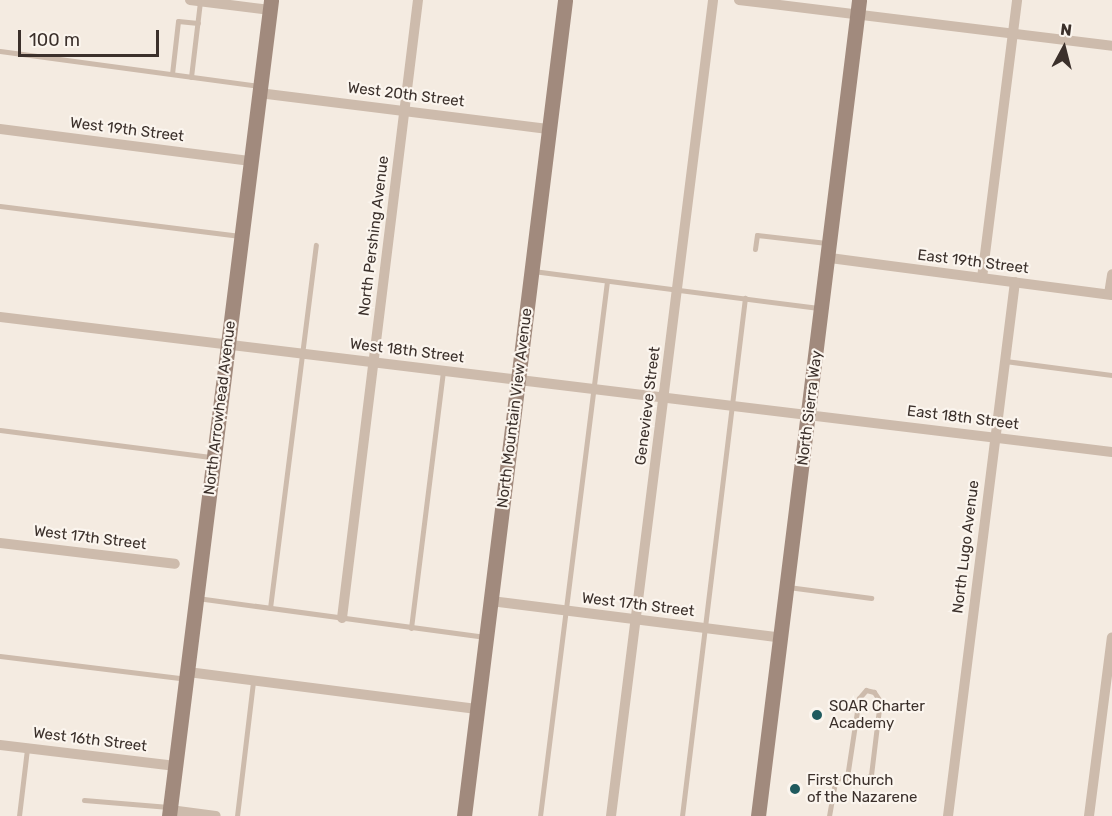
<!DOCTYPE html>
<html>
<head>
<meta charset="utf-8">
<style>
  body { margin:0 }
  #map { position:relative; width:1112px; height:816px; overflow:hidden; background:#f4ebe1; font-family:Rubik,sans-serif }
  div>[style] { position:absolute }
  [style*='--x'] { left:calc(var(--x)*1px); top:calc(var(--y)*1px); width:calc(var(--w)*1px); rotate:calc(var(--a)*1deg) }
  .lane>* { height:5px; margin:-2.5px; padding:0 2.5px; transform-origin:2.5px; border-radius:2.5px; background:#cdbbac }
  .street>* { height:10px; margin:-5px; padding:0 5px; transform-origin:5px; border-radius:5px; background:#cdbbac }
  .secondary>* { height:15px; margin:-7.5px; padding:0 7.5px; transform-origin:7.5px; border-radius:7.5px; background:#a18a7d }
  .dots>* { width:16px; height:16px; translate:-50% -50%; box-sizing:border-box; border:3px solid #fbf5ee; border-radius:50% }
  span { translate:-50% -50%; white-space:nowrap; text-align:center; line-height:1.15; -webkit-text-stroke:4.5px #fbf5ee; paint-order:stroke }
  .street-label { font-size:15px; color:#3b302b }
  .poi-label { font-size:15px; color:#3b302b }
  .left { translate:0 -50%; text-align:left }
  .north { position:absolute; left:1034px; top:18px; width:60px; height:60px; -webkit-text-stroke:4px #fbf5ee; paint-order:stroke; rotate:7deg; font-size:16px; font-weight:700; line-height:24px; text-align:center; color:#3b302b }
  .north::after { content:''; display:block; margin:auto; width:21px; height:27px; background:#3b302b; clip-path:polygon(50% 0,100% 100%,50% 72%,0 100%) }
  .scale { position:absolute; left:18px; top:30px; width:141px; height:27px; box-sizing:border-box; border:3px solid #3b302b; border-top:0; padding-left:8px; font-size:18px; line-height:21px; white-space:nowrap; color:#3b302b; -webkit-text-stroke:4px #fbf5ee; paint-order:stroke }
</style>
</head>
<body>
<div id="map">
  <div class="lane">
    <i style="--x:0;--y:51;--w:262;--a:7.7"></i>
    <i style="--x:172;--y:74;--w:53;--a:-83.5"></i>
    <i style="--x:178;--y:21;--w:20;--a:6"></i>
    <i style="--x:191;--y:77;--w:77;--a:-83.2"></i>
    <i style="--x:0;--y:206;--w:242;--a:7.1"></i>
    <i style="--x:755;--y:249;--w:14;--a:-82"></i>
    <i style="--x:757;--y:235;--w:70;--a:6.5"></i>
    <i style="--x:533;--y:271;--w:288;--a:7.4"></i>
    <i style="--x:1005;--y:361;--w:108;--a:7.5"></i>
    <i style="--x:0;--y:430;--w:214;--a:7.3"></i>
    <i style="--x:788;--y:587;--w:84;--a:7.5"></i>
    <i style="--x:197;--y:598;--w:291;--a:7.7"></i>
    <i style="--x:270;--y:608;--w:366;--a:-82.8"></i>
    <i style="--x:411;--y:628;--w:260;--a:-82.9"></i>
    <i style="--x:0;--y:656;--w:187;--a:7"></i>
    <i style="--x:84;--y:800;--w:85;--a:4.7"></i>
    <i style="--x:19;--y:816;--w:67;--a:-83.2"></i>
    <i style="--x:237;--y:816;--w:136;--a:-83.2"></i>
    <i style="--x:540;--y:816;--w:539;--a:-82.86"></i>
    <i style="--x:682;--y:816;--w:522;--a:-83.07"></i>
    <i style="--x:829;--y:816;--w:39;--a:-80"></i>
    <i style="--x:836;--y:778;--w:27;--a:4"></i>
    <i style="--x:863;--y:780;--w:9;--a:-32"></i>
    <i style="--x:871;--y:775;--w:75;--a:-83.1"></i>
    <i style="--x:880;--y:701;--w:11;--a:-124"></i>
    <i style="--x:874;--y:692;--w:8;--a:-166"></i>
    <i style="--x:866;--y:690;--w:11;--a:131"></i>
    <i style="--x:859;--y:698;--w:80;--a:98.6"></i>
  </div>
  <div class="street">
    <i style="--x:190;--y:0;--w:81;--a:7.1"></i>
    <i style="--x:739;--y:0;--w:376;--a:7"></i>
    <i style="--x:259;--y:93;--w:293;--a:7.1"></i>
    <i style="--x:0;--y:129;--w:253;--a:7.3"></i>
    <i style="--x:830;--y:258;--w:284;--a:7.5"></i>
    <i style="--x:982;--y:278;--w:280;--a:-82.8"></i>
    <i style="--x:1109;--y:294;--w:20;--a:-81"></i>
    <i style="--x:0;--y:317;--w:1120;--a:6.92"></i>
    <i style="--x:0;--y:543;--w:176;--a:6.8"></i>
    <i style="--x:491;--y:601;--w:293;--a:7.2"></i>
    <i style="--x:342;--y:618;--w:623;--a:-82.99"></i>
    <i style="--x:188;--y:672;--w:291;--a:7.3"></i>
    <i style="--x:0;--y:745;--w:177;--a:6.8"></i>
    <i style="--x:170;--y:810;--w:46;--a:7.4"></i>
    <i style="--x:611;--y:816;--w:822;--a:-82.87"></i>
    <i style="--x:948;--y:816;--w:538;--a:-82.85"></i>
    <i style="--x:1089;--y:816;--w:180;--a:-82.7"></i>
  </div>
  <div class="secondary">
    <i style="--x:169;--y:816;--w:822;--a:-82.87"></i>
    <i style="--x:464;--y:816;--w:822;--a:-82.94"></i>
    <i style="--x:758;--y:816;--w:822;--a:-82.94"></i>
  </div>
  <div class="dots">
    <i style="left:817px;top:715px;background:#1f5a5e"></i>
    <i style="left:795px;top:789px;background:#1f5a5e"></i>
  </div>
  <div class="street-label">
    <span style="left:406px;top:95px;rotate:7deg">West 20th Street</span>
    <span style="left:127px;top:130px;rotate:7deg">West 19th Street</span>
    <span style="left:374px;top:236px;rotate:-83deg">North Pershing Avenue</span>
    <span style="left:973px;top:262px;rotate:7deg">East 19th Street</span>
    <span style="left:407px;top:351px;rotate:7deg">West 18th Street</span>
    <span style="left:648px;top:406px;rotate:-83deg">Genevieve Street</span>
    <span style="left:220px;top:408px;rotate:-83deg">North Arrowhead Avenue</span>
    <span style="left:515px;top:408px;rotate:-83deg">North Mountain View Avenue</span>
    <span style="left:810px;top:408px;rotate:-83deg">North Sierra Way</span>
    <span style="left:963px;top:418px;rotate:7deg">East 18th Street</span>
    <span style="left:90px;top:538px;rotate:7deg">West 17th Street</span>
    <span style="left:966px;top:547px;rotate:-83deg">North Lugo Avenue</span>
    <span style="left:638px;top:605px;rotate:7deg">West 17th Street</span>
    <span style="left:90px;top:740px;rotate:7deg">West 16th Street</span>
  </div>
  <div class="poi-label">
    <span class="left" style="left:829px;top:715px">SOAR Charter<br>Academy</span>
    <span class="left" style="left:807px;top:789px">First Church<br>of the Nazarene</span>
  </div>
  <div class="north">N</div>
  <div class="scale">100 m</div>
</div>
</body>
</html>
